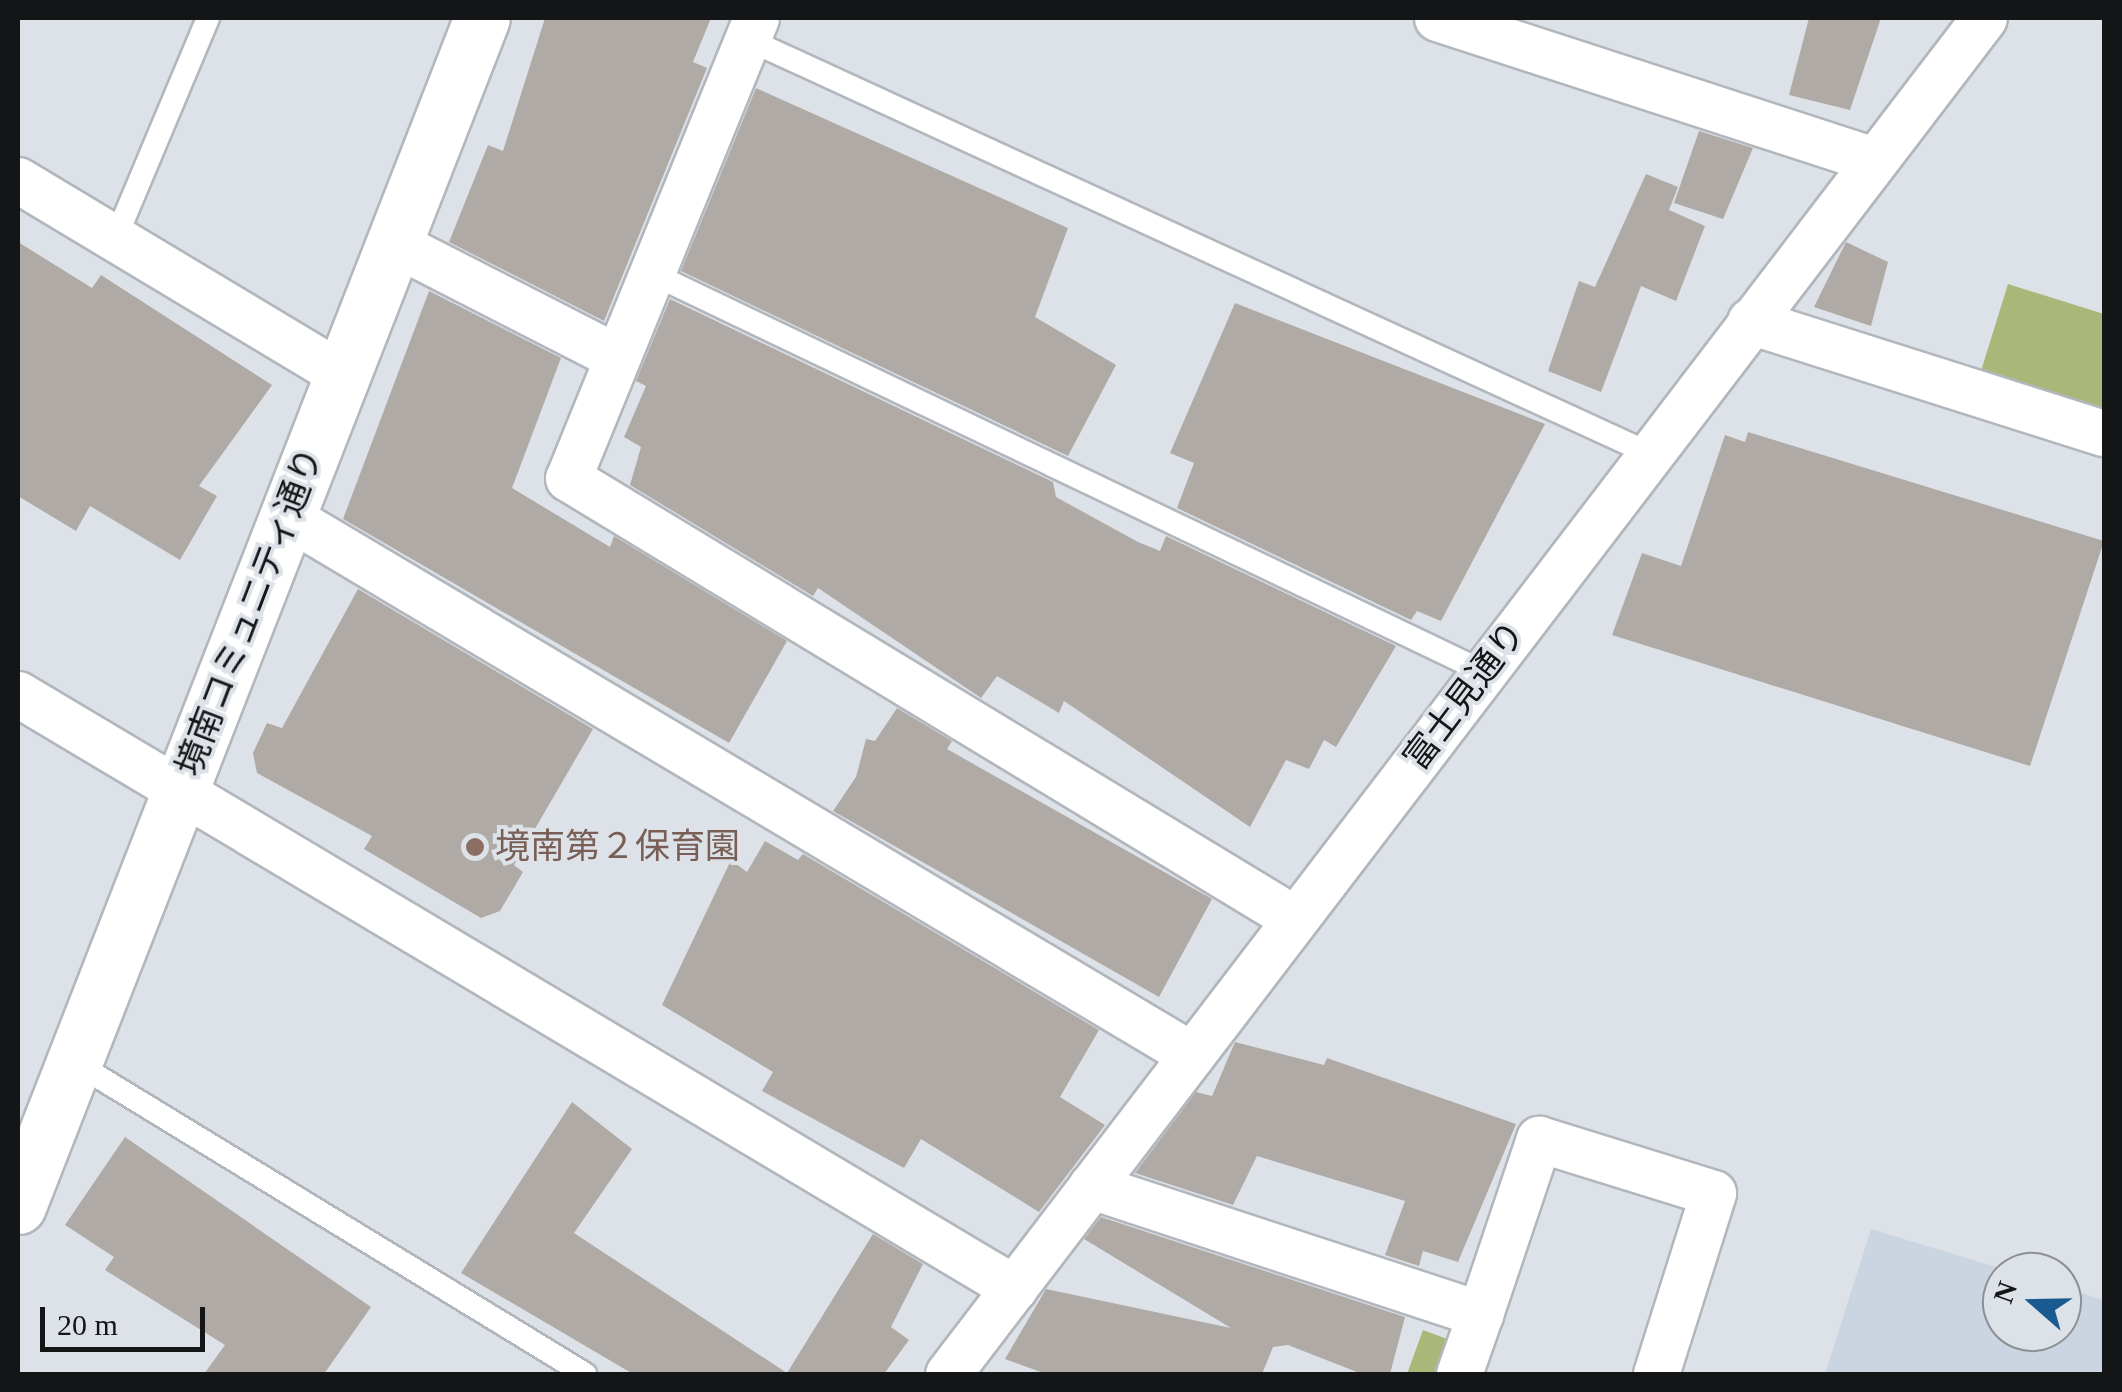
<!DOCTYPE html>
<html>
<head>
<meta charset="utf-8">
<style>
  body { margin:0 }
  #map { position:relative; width:2122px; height:1392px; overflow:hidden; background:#dde2e8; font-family:"Times New Roman","Noto Sans JP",serif }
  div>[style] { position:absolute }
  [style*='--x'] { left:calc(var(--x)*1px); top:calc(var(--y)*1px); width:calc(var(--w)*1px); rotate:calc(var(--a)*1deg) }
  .built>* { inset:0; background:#cbd5e1 }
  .green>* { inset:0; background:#a9b878 }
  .building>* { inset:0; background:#b0aaa6 }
  .roads { filter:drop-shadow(2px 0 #b2b7bd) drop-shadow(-2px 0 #b2b7bd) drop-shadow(0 2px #b2b7bd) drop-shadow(0 -2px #b2b7bd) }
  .service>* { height:22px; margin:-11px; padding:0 11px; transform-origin:11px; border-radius:11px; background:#fff }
  .minor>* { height:45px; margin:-22.5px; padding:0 22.5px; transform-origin:22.5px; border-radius:22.5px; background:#fff }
  .tertiary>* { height:55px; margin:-27.5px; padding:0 27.5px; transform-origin:27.5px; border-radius:27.5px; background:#fff }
  .dots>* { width:28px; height:28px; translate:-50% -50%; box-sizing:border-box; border:5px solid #dde2e8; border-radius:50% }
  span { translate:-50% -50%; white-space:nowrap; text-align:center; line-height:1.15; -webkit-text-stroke:8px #dde2e8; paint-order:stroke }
  .street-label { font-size:35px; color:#131517 }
  .education-label { font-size:35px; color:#785e54 }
  .left { translate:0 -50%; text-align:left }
  .frame { position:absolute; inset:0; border:20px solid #131517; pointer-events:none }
  .north { position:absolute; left:1982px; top:1252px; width:100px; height:100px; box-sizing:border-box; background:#dde2e8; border:2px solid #8c9094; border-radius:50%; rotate:290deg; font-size:28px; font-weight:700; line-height:40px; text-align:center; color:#131517 }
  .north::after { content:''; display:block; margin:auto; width:35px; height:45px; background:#195b91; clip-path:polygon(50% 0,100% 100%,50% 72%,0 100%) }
  .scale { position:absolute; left:40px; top:1307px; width:165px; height:45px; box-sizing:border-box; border:5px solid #131517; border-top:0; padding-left:12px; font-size:30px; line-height:35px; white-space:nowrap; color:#131517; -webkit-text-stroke:8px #dde2e8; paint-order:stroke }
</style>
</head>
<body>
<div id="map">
  <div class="built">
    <i style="clip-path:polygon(1871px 1229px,2013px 1272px,2002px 1272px,2002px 1332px,2062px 1332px,2062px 1287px,2104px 1300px,2104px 1374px,1825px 1374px)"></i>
  </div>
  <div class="green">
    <i style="clip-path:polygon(2008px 284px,2104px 314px,2104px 409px,1981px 371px)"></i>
    <i style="clip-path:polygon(1423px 1330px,1450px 1340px,1438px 1374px,1407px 1374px)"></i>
  </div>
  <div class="building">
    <i style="clip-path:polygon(545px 18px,711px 18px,693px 62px,707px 68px,604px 321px,449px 242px,488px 145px,503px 151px)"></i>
    <i style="clip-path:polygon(1809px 18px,1881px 18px,1850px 110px,1789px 95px)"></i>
    <i style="clip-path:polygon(756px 88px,1068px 228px,1035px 317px,1116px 365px,1068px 456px,681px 271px)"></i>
    <i style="clip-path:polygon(1699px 131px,1753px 148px,1723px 219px,1674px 203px)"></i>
    <i style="clip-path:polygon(1646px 174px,1678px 187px,1669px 210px,1705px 226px,1676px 301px,1641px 286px,1601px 392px,1548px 371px,1579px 281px,1595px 287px)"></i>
    <i style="clip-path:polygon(18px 242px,92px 288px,101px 275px,272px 385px,199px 486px,217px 496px,180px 560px,90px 506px,76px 531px,18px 496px)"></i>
    <i style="clip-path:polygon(1846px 242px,1888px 262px,1871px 326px,1814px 307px)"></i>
    <i style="clip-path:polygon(429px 291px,561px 358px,512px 488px,610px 547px,614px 536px,787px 641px,729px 743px,343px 519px)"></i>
    <i style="clip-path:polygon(670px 299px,1053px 482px,1056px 497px,1138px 542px,1160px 551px,1166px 536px,1396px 646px,1336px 747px,1324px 740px,1309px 769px,1286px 760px,1250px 827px,1064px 701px,1059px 713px,997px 676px,981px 698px,818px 588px,813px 596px,630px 485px,641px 447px,624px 437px,646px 386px,636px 381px)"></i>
    <i style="clip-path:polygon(1235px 303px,1545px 424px,1441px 621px,1417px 611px,1411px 620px,1177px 508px,1194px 463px,1170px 453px)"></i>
    <i style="clip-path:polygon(1748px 432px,2104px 541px,2030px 766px,1612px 635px,1642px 553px,1681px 566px,1725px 435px,1745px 442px)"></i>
    <i style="clip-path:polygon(358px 589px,593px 729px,514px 865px,523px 872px,500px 911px,481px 918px,364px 849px,372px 836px,257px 773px,253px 753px,267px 723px,282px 728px)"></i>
    <i style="clip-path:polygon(897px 708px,952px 741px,947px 749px,1212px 899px,1159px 997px,833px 811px,856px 777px,866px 739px,875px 741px)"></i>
    <i style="clip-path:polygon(765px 841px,798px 860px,803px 854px,1099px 1030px,1060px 1097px,1105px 1125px,1039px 1212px,921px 1139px,904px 1168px,762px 1091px,773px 1072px,662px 1005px,731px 860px,747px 872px)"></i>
    <i style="clip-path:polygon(1235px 1042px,1324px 1065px,1327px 1058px,1516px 1124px,1458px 1262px,1423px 1251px,1419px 1266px,1385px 1255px,1405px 1201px,1257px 1156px,1233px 1205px,1135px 1173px,1196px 1092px,1212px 1096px)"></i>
    <i style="clip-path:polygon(572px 1102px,632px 1149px,574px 1233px,787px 1373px,873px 1234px,923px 1264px,891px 1327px,909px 1340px,884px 1374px,633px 1374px,461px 1273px)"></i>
    <i style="clip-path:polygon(125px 1137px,371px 1307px,324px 1374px,204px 1374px,225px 1345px,105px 1270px,114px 1257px,65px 1225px)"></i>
    <i style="clip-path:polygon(1101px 1217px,1405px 1317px,1390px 1374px,1362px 1374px,1288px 1345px,1273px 1347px,1262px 1374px,1046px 1374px,1005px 1359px,1046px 1289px,1231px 1328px,1084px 1239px)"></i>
  </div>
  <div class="roads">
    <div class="service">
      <i style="--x:747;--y:39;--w:989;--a:24.67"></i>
      <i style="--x:116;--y:237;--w:238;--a:-67.2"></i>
      <i style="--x:651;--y:273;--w:924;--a:25.59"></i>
      <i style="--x:74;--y:1062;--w:599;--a:31.41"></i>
    </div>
    <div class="minor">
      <i style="--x:756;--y:18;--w:497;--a:112.2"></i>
      <i style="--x:568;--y:478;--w:850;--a:31.24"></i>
      <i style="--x:1437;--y:18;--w:460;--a:18"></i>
      <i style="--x:18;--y:180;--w:379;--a:31"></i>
      <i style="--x:394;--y:243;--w:250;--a:27.1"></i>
      <i style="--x:1750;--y:321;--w:371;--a:17.6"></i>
      <i style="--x:287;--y:516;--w:1053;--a:30.78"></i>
      <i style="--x:18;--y:694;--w:1160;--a:30.81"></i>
      <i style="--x:1091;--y:1186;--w:410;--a:18.2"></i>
      <i style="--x:1480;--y:1314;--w:185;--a:-71.4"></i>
      <i style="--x:1539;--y:1139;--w:182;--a:17.2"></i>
      <i style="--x:1713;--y:1193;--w:190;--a:107.5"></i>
      <i style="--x:948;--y:1374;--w:1706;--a:-52.62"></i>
      <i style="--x:1459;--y:1374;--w:64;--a:-70.7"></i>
    </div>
    <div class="tertiary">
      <i style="--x:18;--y:1206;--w:1275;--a:-68.67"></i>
    </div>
  </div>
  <div class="dots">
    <i style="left:475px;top:847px;background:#8d6e63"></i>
  </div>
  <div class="street-label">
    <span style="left:250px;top:612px;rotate:-69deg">境南コミュニティ通り</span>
    <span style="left:1465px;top:696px;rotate:-53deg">富士見通り</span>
  </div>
  <div class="education-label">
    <span class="left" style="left:495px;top:847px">境南第２保育園</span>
  </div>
  <div class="frame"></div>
  <div class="north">N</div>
  <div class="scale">20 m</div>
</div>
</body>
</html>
